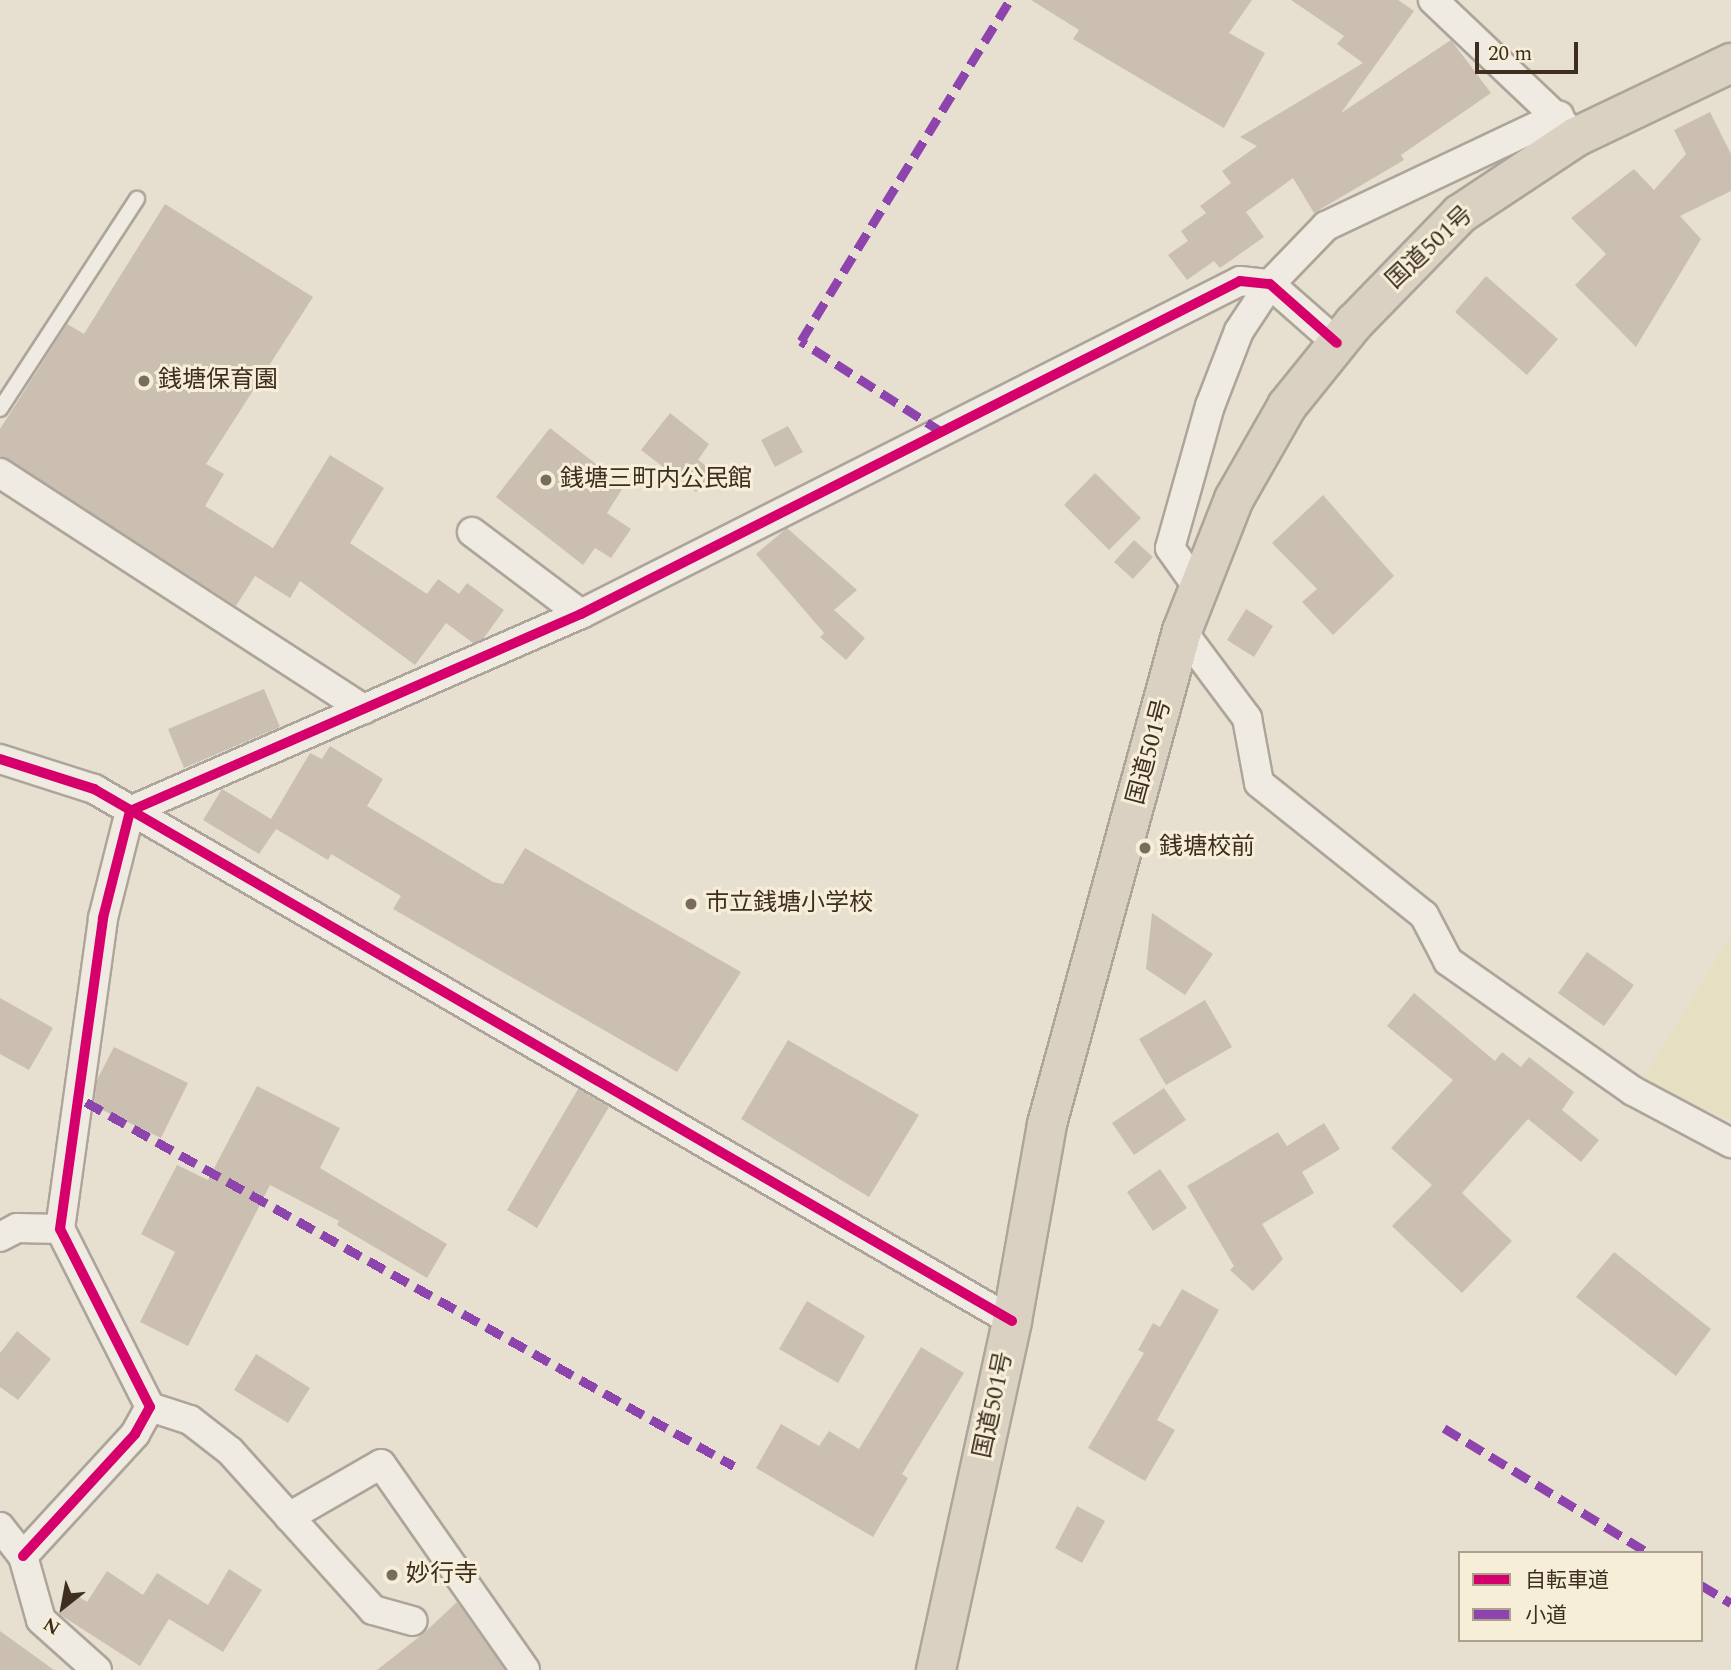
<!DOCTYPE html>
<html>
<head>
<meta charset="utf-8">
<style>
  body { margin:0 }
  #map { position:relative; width:1731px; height:1670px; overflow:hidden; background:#e7e0d1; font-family:Spectral,"Noto Sans JP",serif }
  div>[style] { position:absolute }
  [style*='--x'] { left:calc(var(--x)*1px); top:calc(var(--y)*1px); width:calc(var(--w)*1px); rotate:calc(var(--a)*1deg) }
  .farmland>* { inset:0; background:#e6dfc2 }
  .building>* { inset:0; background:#cbbfb2 }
  .roads { filter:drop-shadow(2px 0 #ada599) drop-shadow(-2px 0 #ada599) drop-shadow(0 2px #ada599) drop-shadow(0 -2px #ada599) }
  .lane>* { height:14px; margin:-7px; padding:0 7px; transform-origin:7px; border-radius:7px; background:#efebe3 }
  .street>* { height:28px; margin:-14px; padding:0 14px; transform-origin:14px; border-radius:14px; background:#efebe3 }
  .highway>* { height:38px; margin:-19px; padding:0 19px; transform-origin:19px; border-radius:19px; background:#dad1c2 }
  .quiet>* { height:9px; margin-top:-4.5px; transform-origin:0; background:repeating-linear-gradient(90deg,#8e44ad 0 18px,transparent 0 27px) }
  .cycleway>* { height:10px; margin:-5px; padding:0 5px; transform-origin:5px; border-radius:5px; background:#d6006c }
  .dots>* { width:19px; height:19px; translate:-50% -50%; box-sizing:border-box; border:4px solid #f7eed8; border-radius:50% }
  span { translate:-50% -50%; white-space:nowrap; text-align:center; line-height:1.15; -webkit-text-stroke:6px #f7eed8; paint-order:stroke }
  .street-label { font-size:24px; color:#3d2e20 }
  .poi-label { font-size:24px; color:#3d2e20 }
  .left { translate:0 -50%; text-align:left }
  .legend { position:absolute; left:1458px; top:1551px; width:245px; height:91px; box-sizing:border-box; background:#f7eed8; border:2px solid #ada18e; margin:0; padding:9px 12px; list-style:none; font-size:21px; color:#3d2e20 }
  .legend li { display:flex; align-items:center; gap:14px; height:35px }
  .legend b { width:35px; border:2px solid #ada18e }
  .north { position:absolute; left:28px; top:1572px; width:70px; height:70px; -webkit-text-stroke:5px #f7eed8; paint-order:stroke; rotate:211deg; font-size:19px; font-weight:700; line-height:28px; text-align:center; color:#3d2e20 }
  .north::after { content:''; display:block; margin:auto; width:24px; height:32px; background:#3d2e20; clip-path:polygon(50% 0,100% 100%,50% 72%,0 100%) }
  .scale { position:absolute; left:1475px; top:42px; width:103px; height:32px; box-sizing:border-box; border:4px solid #3d2e20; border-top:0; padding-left:9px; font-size:21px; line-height:24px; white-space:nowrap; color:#3d2e20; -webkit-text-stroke:5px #f7eed8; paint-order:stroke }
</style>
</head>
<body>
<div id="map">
  <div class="farmland">
    <i style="clip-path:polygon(1731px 935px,1731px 1120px,1641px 1083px)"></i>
  </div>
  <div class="building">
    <i style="clip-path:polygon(1031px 0,1252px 0,1229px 33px,1265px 53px,1224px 128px,1073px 39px,1079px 30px)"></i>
    <i style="clip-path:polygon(1291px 0,1398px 0,1414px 11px,1341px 113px,1451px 40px,1491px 93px,1401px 155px,1404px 160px,1314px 213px,1293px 178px,1246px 212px,1264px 237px,1220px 268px,1214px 261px,1187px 280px,1168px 255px,1188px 241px,1181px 231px,1206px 213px,1200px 206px,1231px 183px,1222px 171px,1257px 146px,1240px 137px,1363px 63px,1337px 44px,1344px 36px)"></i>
    <i style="clip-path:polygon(1710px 112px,1731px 154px,1731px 191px,1680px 216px,1701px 239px,1636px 347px,1575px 285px,1606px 254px,1571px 218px,1634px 169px,1654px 190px,1686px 154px,1674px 130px)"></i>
    <i style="clip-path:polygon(165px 204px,313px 297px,206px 464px,224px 474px,205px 506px,273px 548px,330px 455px,384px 488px,350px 543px,427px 594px,438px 579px,459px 594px,467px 583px,504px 610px,483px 639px,473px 643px,446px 623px,415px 665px,300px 581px,290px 598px,255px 576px,236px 606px,0 456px,0 429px,67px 324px,84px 334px)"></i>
    <i style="clip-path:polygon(1486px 276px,1558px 339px,1527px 375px,1455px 312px)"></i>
    <i style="clip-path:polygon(670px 413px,709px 444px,698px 460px,713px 471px,696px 492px,641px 450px)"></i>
    <i style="clip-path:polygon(788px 426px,803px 452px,775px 467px,761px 440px)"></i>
    <i style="clip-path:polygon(550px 428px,624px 486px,607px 513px,631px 529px,611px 558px,595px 548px,583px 565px,496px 497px)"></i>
    <i style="clip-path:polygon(1095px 473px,1141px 518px,1109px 550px,1064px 505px)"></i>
    <i style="clip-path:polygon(1323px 495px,1394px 576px,1333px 635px,1302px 602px,1317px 589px,1272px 543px)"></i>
    <i style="clip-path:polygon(787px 528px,857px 590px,834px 610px,865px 638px,846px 660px,820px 637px,824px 633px,756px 554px)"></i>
    <i style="clip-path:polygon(1134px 540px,1153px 557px,1133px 579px,1114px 562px)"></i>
    <i style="clip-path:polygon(1246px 609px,1273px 626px,1254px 657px,1227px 640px)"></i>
    <i style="clip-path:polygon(264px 689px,280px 727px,184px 768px,168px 729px)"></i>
    <i style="clip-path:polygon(330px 746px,383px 779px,367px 806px,493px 882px,503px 884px,525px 848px,741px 972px,677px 1072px,393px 909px,401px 896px,331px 854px,328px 860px,276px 829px,259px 854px,203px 820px,222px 789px,271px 819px,310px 753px,322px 759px)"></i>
    <i style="clip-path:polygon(1152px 913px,1213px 954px,1185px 995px,1146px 969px)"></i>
    <i style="clip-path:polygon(1587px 952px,1634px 985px,1604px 1026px,1558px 993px)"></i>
    <i style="clip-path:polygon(1414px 993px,1495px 1061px,1502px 1052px,1521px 1067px,1529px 1057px,1574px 1092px,1562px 1110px,1599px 1140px,1581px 1162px,1528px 1119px,1462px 1193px,1512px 1241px,1462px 1293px,1392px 1226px,1432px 1185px,1391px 1148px,1453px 1080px,1387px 1026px)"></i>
    <i style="clip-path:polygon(0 998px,53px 1028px,29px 1070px,0 1054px)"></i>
    <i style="clip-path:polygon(1205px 1000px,1232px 1047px,1166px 1085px,1139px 1039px)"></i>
    <i style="clip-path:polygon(788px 1040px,919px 1115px,869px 1197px,741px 1119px)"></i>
    <i style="clip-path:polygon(114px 1047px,188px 1083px,161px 1138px,94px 1106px,97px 1080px)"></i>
    <i style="clip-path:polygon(257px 1086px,340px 1128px,320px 1168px,447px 1244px,427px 1278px,337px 1225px,339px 1221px,270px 1185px,188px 1346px,140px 1322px,175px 1252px,141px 1234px,177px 1165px,208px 1180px)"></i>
    <i style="clip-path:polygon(1164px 1088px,1186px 1120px,1134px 1155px,1112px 1123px)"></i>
    <i style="clip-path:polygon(578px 1089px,609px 1107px,537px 1228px,507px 1210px)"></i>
    <i style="clip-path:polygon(1324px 1123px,1340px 1149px,1302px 1172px,1314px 1193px,1262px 1224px,1283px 1259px,1253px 1291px,1230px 1270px,1234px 1266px,1187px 1186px,1278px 1132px,1287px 1146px)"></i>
    <i style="clip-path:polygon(1160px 1169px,1187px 1208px,1153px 1231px,1127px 1192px)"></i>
    <i style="clip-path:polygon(1614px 1252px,1711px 1329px,1676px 1376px,1576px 1297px)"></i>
    <i style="clip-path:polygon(1182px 1289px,1219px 1310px,1157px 1420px,1175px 1430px,1145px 1481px,1088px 1448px,1144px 1353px,1138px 1350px,1153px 1323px,1160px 1327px)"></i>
    <i style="clip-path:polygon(807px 1301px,865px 1336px,838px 1383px,779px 1349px)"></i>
    <i style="clip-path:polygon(17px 1331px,51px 1359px,18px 1400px,0 1387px,0 1353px)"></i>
    <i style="clip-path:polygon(921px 1347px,964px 1373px,902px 1474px,908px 1478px,873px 1537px,756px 1468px,781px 1424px,819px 1446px,829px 1431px,859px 1449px)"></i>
    <i style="clip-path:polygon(256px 1354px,310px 1388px,288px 1423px,234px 1390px)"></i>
    <i style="clip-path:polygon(1077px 1506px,1105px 1521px,1082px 1563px,1055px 1548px)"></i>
    <i style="clip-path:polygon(229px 1569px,262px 1590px,223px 1652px,169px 1619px,140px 1666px,59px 1614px,72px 1592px,87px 1602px,107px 1571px,143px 1595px,157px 1573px,208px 1605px)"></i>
    <i style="clip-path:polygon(457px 1602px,505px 1670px,377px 1670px,424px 1633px)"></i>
    <i style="clip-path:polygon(0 1631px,54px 1670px,0 1670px)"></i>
  </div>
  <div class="roads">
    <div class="lane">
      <i style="--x:0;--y:409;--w:251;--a:-56.9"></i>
    </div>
    <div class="street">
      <i style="--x:1433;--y:0;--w:186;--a:43.5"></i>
      <i style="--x:0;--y:473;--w:434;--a:33"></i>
      <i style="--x:472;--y:532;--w:136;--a:37"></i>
      <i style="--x:1199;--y:589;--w:50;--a:-125.3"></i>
      <i style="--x:1170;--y:548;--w:148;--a:-74.3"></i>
      <i style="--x:1210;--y:406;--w:80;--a:-68.9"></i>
      <i style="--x:1239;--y:331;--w:56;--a:-56.6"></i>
      <i style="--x:1270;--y:284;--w:81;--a:-46"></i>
      <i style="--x:1326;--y:226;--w:258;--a:-25.3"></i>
      <i style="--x:1182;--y:631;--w:109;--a:53.2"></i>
      <i style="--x:1247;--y:718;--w:66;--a:79.5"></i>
      <i style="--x:1259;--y:783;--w:211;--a:38.7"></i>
      <i style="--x:1424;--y:915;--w:52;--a:62.4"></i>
      <i style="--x:1448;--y:961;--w:226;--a:35.1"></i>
      <i style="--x:1633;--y:1091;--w:111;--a:28"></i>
      <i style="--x:0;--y:759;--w:99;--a:17.7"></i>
      <i style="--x:94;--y:789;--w:1061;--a:30.09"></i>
      <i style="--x:130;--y:811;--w:492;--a:-23.6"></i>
      <i style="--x:581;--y:614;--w:738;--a:-26.81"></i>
      <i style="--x:1240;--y:281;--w:30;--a:6"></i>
      <i style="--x:1270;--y:284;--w:89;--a:41.4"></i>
      <i style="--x:0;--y:1237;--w:19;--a:-28"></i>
      <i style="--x:17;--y:1228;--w:43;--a:1.3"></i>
      <i style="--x:150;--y:1407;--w:42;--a:18"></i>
      <i style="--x:190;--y:1420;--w:51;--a:37.8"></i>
      <i style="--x:230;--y:1451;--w:214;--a:48"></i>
      <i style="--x:373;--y:1610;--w:41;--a:15.4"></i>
      <i style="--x:289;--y:1517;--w:106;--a:-29.9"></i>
      <i style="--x:381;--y:1464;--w:251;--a:55"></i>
      <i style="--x:0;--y:1527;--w:37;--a:52"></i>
      <i style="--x:23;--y:1556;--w:66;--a:74.3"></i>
      <i style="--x:41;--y:1620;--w:75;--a:41.8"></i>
      <i style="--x:23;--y:1556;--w:166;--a:-47.4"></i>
      <i style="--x:135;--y:1434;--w:31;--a:-61"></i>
      <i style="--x:150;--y:1407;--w:199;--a:-116.8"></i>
      <i style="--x:60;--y:1229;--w:314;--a:-82.1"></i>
      <i style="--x:103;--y:918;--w:110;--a:-75.8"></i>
    </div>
    <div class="highway">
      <i style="--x:936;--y:1670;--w:357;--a:-77.7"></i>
      <i style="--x:1012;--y:1321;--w:200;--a:-79.9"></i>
      <i style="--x:1047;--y:1124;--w:511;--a:-74.69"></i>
      <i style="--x:1182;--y:631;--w:142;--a:-68.5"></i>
      <i style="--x:1234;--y:499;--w:107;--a:-60.3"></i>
      <i style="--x:1287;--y:406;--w:107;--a:-51.1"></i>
      <i style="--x:1354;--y:323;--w:152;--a:-45.8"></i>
      <i style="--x:1460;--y:214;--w:139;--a:-33.6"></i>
      <i style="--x:1576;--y:137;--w:172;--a:-25.5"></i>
    </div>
  </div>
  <div class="quiet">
    <i style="--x:942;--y:432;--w:168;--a:-147.2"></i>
    <i style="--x:801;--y:341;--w:400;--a:-58.5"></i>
    <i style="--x:86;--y:1102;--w:743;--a:29.32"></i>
    <i style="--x:1444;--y:1428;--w:240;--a:31.4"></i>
    <i style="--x:1701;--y:1585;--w:35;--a:31"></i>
  </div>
  <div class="cycleway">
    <i style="--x:0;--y:759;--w:99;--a:17.7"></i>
    <i style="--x:94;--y:789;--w:1061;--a:30.09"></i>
    <i style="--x:130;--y:811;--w:492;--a:-23.6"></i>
    <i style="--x:581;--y:614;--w:738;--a:-26.81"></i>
    <i style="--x:1240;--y:281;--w:30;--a:6"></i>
    <i style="--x:1270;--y:284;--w:89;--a:41.4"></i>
    <i style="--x:23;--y:1556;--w:166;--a:-47.4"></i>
    <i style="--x:135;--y:1434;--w:31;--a:-61"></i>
    <i style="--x:150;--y:1407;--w:199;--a:-116.8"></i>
    <i style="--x:60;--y:1229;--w:314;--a:-82.1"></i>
    <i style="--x:103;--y:918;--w:110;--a:-75.8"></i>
  </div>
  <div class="dots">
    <i style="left:144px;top:381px;background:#786c5e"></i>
    <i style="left:546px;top:480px;background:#786c5e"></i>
    <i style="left:1145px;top:848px;background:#786c5e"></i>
    <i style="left:691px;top:904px;background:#786c5e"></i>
    <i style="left:392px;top:1575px;background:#786c5e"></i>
  </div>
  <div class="street-label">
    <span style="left:1430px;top:248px;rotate:-43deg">国道501号</span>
    <span style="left:1150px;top:752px;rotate:-75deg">国道501号</span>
    <span style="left:994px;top:1405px;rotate:-78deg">国道501号</span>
  </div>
  <div class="poi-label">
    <span class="left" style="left:158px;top:381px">銭塘保育園</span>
    <span class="left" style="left:560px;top:480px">銭塘三町内公民館</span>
    <span class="left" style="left:1159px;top:848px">銭塘校前</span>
    <span class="left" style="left:705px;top:904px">市立銭塘小学校</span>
    <span class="left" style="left:406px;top:1575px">妙行寺</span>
  </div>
  <ul class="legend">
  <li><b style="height:9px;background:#d6006c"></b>自転車道</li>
  <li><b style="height:9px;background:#8e44ad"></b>小道</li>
  </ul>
  <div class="north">N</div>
  <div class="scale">20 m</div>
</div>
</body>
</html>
